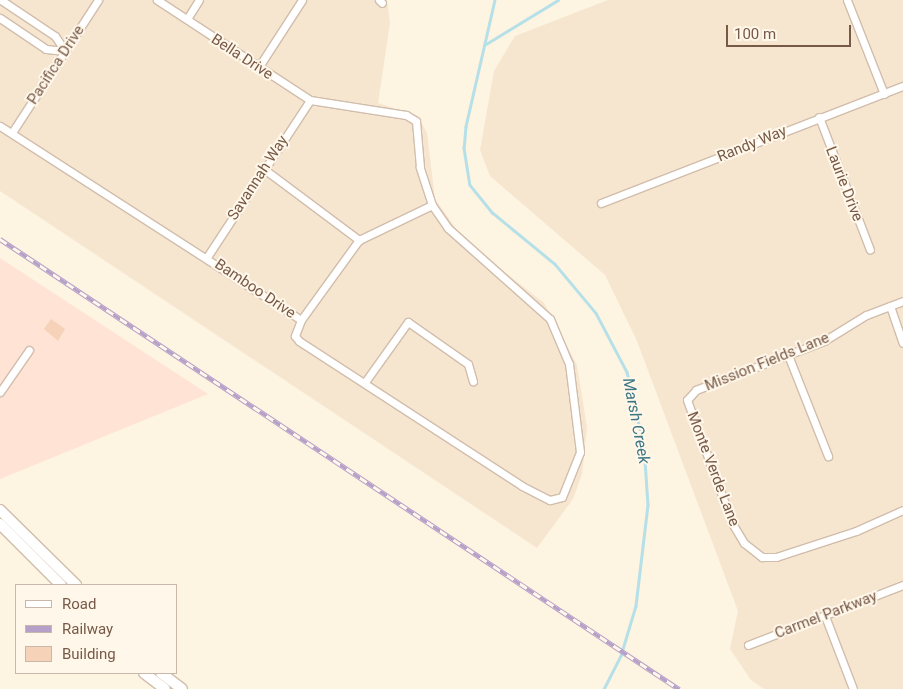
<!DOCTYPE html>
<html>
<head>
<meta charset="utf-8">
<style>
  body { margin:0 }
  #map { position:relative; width:903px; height:689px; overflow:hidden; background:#fef4e2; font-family:Roboto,sans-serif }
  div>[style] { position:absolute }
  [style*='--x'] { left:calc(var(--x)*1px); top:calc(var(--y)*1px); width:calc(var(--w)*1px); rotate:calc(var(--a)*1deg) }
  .residential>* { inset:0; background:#f6e6d0 }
  .commercial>* { inset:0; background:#ffe3d5 }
  .stream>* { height:2.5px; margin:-1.25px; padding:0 1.25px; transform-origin:1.25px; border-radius:1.25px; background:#b6e0e8 }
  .building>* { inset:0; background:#f5d2b8 }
  .roads { filter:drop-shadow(1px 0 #d1bdab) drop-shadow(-1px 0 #d1bdab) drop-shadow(0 1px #d1bdab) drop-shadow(0 -1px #d1bdab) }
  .street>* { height:7px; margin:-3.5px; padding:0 3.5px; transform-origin:3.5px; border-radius:3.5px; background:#fff }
  .secondary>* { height:10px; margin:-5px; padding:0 5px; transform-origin:5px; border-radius:5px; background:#fff }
  .rail>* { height:4.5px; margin-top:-2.25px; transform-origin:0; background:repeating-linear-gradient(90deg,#fff7ea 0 8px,#b7a0c8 0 16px); box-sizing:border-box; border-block:1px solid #b7a0c8 }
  span { translate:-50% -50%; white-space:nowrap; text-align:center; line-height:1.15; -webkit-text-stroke:4px #fff7ea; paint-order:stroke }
  .street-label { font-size:15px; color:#775947 }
  .water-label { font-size:16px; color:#3c7784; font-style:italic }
  .legend { position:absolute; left:15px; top:584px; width:162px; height:90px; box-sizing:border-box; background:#fff7ea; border:1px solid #c9b8a9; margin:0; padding:6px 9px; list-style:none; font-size:15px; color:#775947 }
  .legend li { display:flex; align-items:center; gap:10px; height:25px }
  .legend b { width:25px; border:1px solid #c9b8a9 }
  .scale { position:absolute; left:726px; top:25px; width:125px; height:22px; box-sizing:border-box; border:2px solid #775947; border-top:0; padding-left:6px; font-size:15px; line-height:18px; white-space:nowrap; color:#775947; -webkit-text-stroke:4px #fff7ea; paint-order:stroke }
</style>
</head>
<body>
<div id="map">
  <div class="residential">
    <i style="clip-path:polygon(0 0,387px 0,390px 23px,378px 103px,418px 116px,427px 133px,435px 199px,464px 240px,544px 303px,577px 365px,587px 428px,582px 474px,573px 499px,537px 548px,0 191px)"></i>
    <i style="clip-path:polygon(608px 0,903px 0,903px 689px,764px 689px,751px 680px,730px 649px,738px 611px,637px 341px,605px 275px,490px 176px,480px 150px,494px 71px,515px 36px)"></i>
  </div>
  <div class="commercial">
    <i style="clip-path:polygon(0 258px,208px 394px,0 479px)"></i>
  </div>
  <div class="stream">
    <i style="--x:495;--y:0;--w:130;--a:102.9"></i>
    <i style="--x:466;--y:127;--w:21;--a:95"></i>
    <i style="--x:464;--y:148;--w:37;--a:81"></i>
    <i style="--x:470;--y:185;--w:36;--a:51"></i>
    <i style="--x:493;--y:213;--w:80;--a:39.4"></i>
    <i style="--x:555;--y:264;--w:64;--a:50.1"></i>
    <i style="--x:596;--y:313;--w:67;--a:62.3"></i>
    <i style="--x:627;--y:372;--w:76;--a:77.1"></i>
    <i style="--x:644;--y:446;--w:59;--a:86.1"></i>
    <i style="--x:648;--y:505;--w:102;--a:96.8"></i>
    <i style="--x:636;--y:606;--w:52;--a:106.7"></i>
    <i style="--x:621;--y:656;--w:37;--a:117"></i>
    <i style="--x:486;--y:44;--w:84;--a:-31.4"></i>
  </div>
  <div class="building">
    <i style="clip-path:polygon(51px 319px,65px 329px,58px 341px,44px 329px)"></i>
  </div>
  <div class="roads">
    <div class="street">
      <i style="--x:1;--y:0;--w:65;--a:33.7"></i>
      <i style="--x:55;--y:36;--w:18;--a:56"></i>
      <i style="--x:379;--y:0;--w:4;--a:45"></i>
      <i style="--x:847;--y:0;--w:101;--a:68.5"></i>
      <i style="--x:0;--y:18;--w:55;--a:34"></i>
      <i style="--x:46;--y:49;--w:19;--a:6"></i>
      <i style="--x:187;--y:19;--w:22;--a:-58"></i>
      <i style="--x:258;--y:68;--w:81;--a:-57.1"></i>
      <i style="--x:819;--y:117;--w:142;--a:69"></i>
      <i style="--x:0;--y:126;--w:358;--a:32.8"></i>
      <i style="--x:301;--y:320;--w:99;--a:-54.1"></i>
      <i style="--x:359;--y:240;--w:81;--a:-25.6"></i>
      <i style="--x:432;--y:205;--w:40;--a:-108"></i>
      <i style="--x:420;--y:167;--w:46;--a:-95"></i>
      <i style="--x:416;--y:121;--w:12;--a:-149"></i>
      <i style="--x:406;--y:115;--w:97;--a:-171.1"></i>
      <i style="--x:310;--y:100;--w:183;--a:-146.8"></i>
      <i style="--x:13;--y:131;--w:156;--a:-57"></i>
      <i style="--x:264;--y:169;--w:119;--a:36.8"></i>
      <i style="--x:601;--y:203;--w:324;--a:-21.2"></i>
      <i style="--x:207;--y:257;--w:188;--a:-56.7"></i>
      <i style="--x:903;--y:301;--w:40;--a:159"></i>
      <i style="--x:866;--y:315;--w:49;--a:148.2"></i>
      <i style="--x:824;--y:341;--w:137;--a:159.1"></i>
      <i style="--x:696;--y:390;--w:13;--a:132"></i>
      <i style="--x:687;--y:400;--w:131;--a:69.9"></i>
      <i style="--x:732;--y:523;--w:23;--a:59"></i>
      <i style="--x:744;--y:543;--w:23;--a:38"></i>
      <i style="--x:762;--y:557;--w:14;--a:0"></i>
      <i style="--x:776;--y:557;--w:84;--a:-18"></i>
      <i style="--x:856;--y:531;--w:51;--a:-24.1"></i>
      <i style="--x:890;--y:306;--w:39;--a:71"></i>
      <i style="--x:301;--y:320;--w:17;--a:111"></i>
      <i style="--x:295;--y:336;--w:6;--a:51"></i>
      <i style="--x:299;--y:341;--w:266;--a:33"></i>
      <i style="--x:522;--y:486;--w:31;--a:27"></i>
      <i style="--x:550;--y:500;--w:12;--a:-14"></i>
      <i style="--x:562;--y:497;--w:48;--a:-68.2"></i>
      <i style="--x:580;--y:452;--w:89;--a:-97.1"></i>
      <i style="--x:569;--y:364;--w:49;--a:-112.9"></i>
      <i style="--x:550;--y:319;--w:137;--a:-138.3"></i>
      <i style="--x:448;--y:228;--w:28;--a:-125"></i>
      <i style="--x:788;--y:355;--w:109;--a:68.4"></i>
      <i style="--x:365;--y:382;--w:74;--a:-54.4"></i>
      <i style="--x:408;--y:322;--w:73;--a:35"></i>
      <i style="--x:468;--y:364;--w:18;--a:74"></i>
      <i style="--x:0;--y:392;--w:51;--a:-55.4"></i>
      <i style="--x:825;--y:616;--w:78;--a:69"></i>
      <i style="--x:748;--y:645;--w:166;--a:-21.2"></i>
    </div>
    <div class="secondary">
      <i style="--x:0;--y:510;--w:107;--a:44.6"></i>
      <i style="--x:0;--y:524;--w:86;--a:45"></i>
      <i style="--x:144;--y:673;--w:26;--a:37"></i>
      <i style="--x:161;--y:673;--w:26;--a:37"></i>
    </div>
  </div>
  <div class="rail">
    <i style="--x:0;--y:239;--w:815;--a:33.53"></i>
  </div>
  <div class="street-label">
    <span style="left:242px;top:57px;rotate:33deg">Bella Drive</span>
    <span style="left:56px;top:65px;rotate:-57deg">Pacifica Drive</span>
    <span style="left:752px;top:144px;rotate:-22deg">Randy Way</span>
    <span style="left:258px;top:178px;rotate:-57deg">Savannah Way</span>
    <span style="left:844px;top:184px;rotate:69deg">Laurie Drive</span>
    <span style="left:255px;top:289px;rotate:34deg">Bamboo Drive</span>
    <span style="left:767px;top:362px;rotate:-22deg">Mission Fields Lane</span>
    <span style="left:713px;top:469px;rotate:69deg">Monte Verde Lane</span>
    <span style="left:826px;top:615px;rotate:-21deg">Carmel Parkway</span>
  </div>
  <div class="water-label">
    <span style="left:636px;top:421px;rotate:79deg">Marsh Creek</span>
  </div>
  <ul class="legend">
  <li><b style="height:6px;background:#fff"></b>Road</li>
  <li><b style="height:6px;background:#b7a0c8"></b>Railway</li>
  <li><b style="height:14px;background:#f5d2b8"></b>Building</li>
  </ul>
  <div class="scale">100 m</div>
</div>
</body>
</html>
